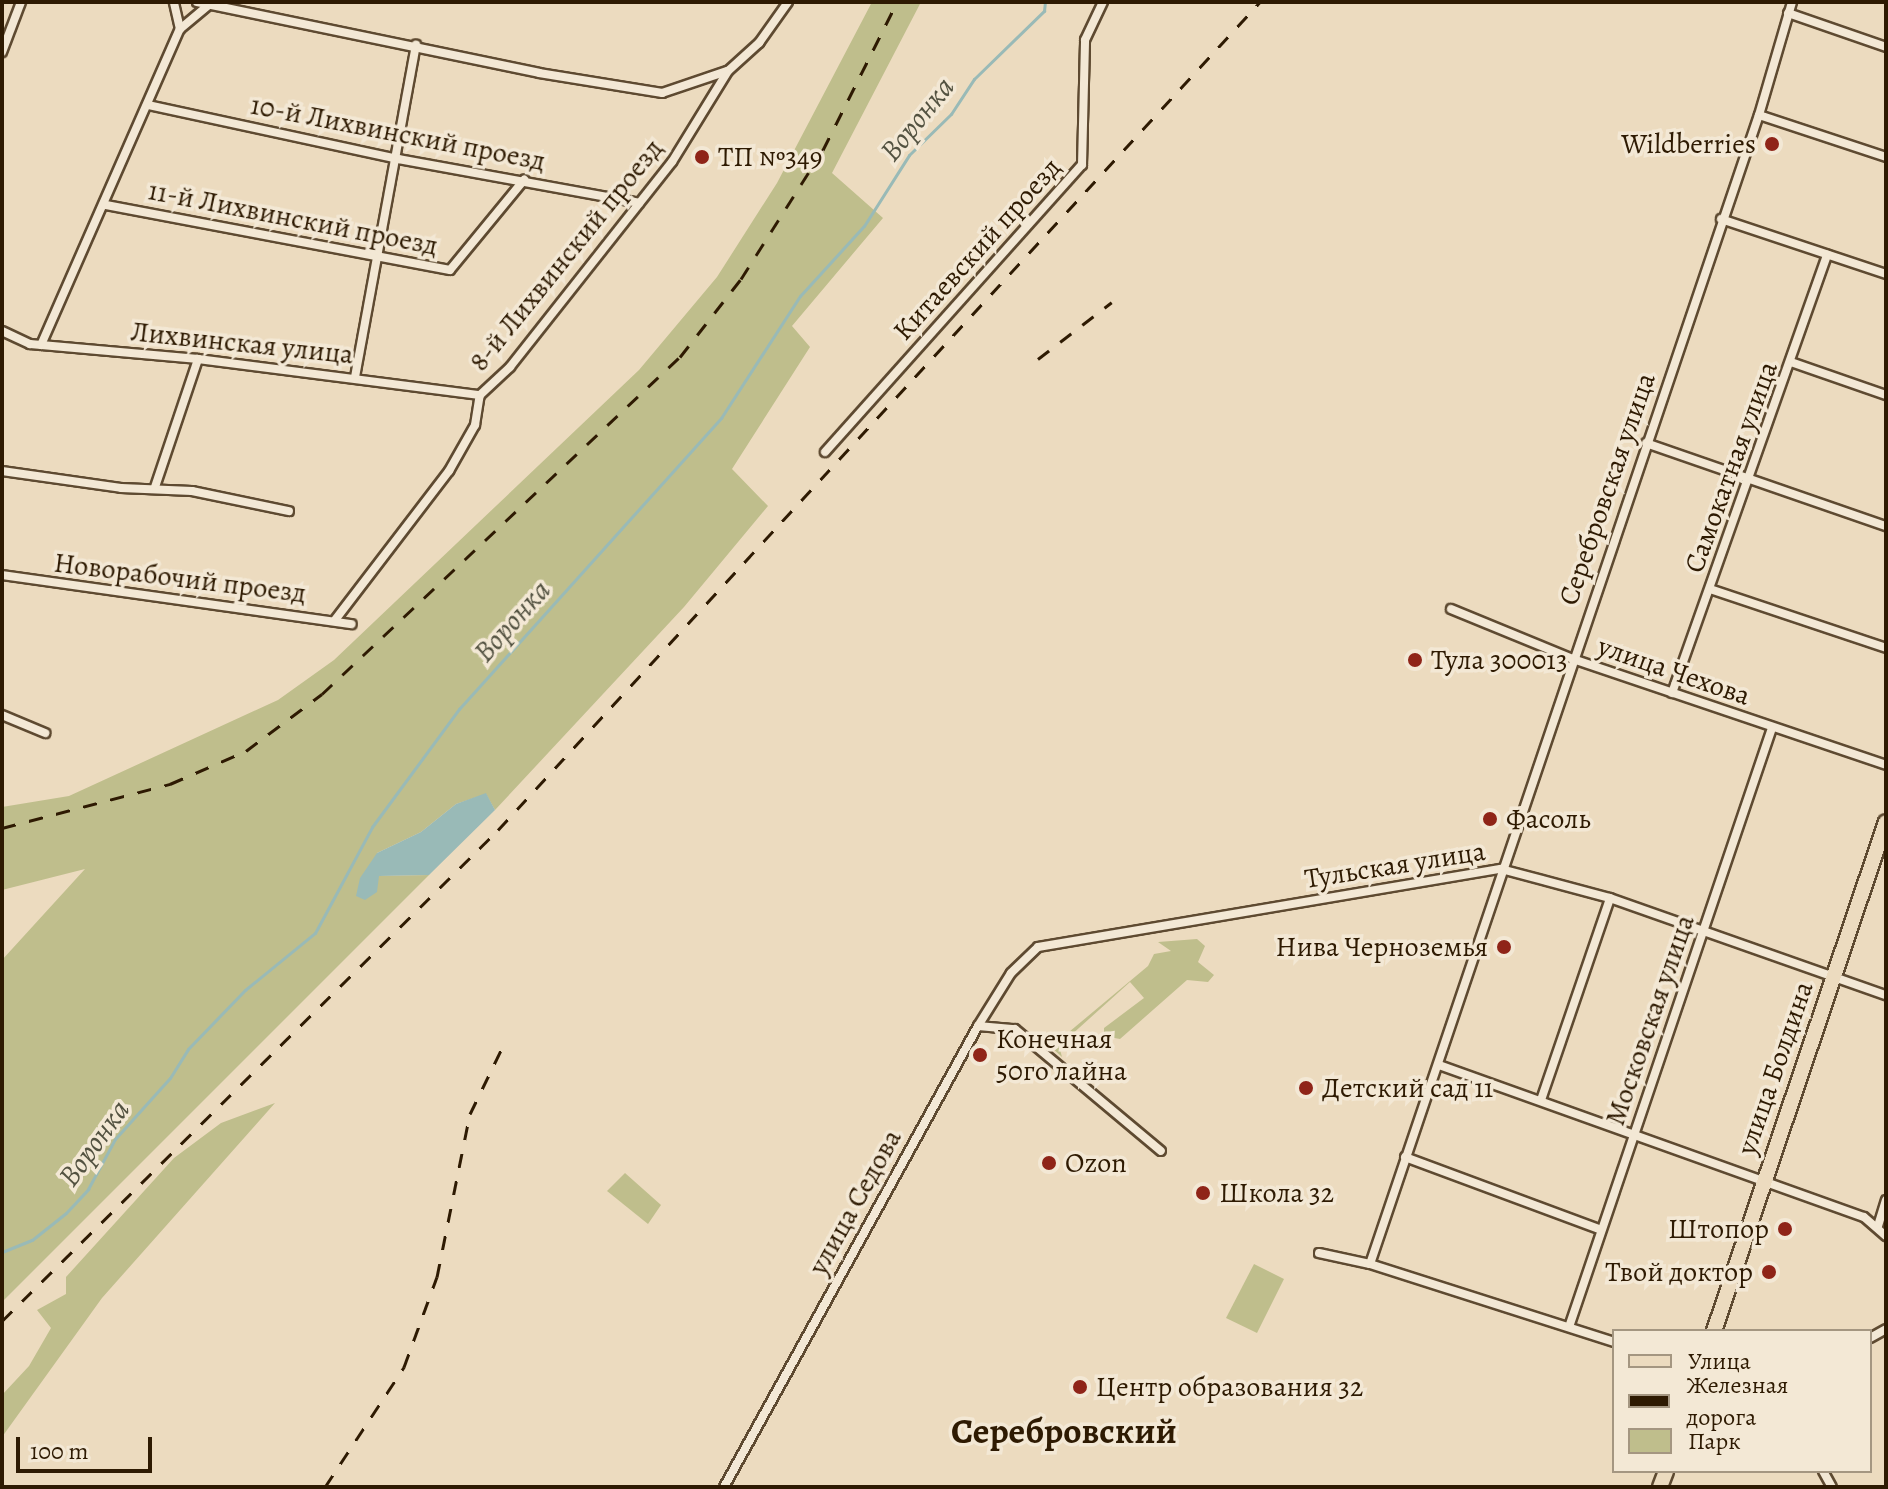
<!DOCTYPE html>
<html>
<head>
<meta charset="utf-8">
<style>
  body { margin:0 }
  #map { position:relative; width:1888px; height:1489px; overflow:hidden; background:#ecdbbf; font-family:Alegreya,serif }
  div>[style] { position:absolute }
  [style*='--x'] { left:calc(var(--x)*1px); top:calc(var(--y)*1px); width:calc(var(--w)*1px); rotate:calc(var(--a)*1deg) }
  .green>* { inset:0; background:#bfbe8c }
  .water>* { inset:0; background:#99bab7 }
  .stream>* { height:3px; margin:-1.5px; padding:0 1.5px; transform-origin:1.5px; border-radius:1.5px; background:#99bab7 }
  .roads { filter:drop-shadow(2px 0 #5e4a31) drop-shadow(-2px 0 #5e4a31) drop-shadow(0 2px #5e4a31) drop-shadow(0 -2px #5e4a31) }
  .street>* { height:8px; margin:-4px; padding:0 4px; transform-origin:4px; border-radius:4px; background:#f3e8d5 }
  .primary>* { height:14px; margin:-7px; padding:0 7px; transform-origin:7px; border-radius:7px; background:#ecdbbf }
  .rail>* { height:3px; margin-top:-1.5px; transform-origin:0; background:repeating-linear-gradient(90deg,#2e1a02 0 14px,transparent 0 28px) }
  .dots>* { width:22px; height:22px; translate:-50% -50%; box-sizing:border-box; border:4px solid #f3e8d5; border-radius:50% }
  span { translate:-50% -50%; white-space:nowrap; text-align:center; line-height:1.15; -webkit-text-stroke:7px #f3e8d5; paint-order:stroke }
  .street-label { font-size:28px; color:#2e1a02 }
  .poi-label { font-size:28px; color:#2e1a02 }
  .right { translate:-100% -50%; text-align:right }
  .left { translate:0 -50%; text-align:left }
  .water-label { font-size:30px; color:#535241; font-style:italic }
  .district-label { font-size:36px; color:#2e1a02; font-weight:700 }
  .frame { position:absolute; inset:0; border:4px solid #2e1a02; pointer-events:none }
  .legend { position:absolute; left:1612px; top:1329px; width:260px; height:144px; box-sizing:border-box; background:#f3e8d5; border:2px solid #a49681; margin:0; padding:10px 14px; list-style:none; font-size:24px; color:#2e1a02 }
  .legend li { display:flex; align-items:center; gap:16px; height:40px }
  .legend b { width:40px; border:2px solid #a49681 }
  .scale { position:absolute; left:16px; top:1437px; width:136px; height:36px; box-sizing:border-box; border:4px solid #2e1a02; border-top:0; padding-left:10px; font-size:24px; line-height:28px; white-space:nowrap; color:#2e1a02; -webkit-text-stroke:6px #f3e8d5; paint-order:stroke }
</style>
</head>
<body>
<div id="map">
  <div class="green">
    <i style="clip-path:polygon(872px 2px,921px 2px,832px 173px,883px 218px,792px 326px,810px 347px,732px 469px,768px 506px,684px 607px,495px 810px,486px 794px,456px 804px,421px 832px,377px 853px,378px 876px,429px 875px,2px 1302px,2px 960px,85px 869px,2px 890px,2px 807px,69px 796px,278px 700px,334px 660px,639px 370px,717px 277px,777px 183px)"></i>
    <i style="clip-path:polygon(1197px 939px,1205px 946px,1198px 962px,1214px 975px,1208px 982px,1187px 980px,1120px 1039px,1104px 1036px,1104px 1028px,1144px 998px,1130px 982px,1059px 1046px,1062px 1057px,1051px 1047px,1148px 966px,1154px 954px,1171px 951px,1158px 942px)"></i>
    <i style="clip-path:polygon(275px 1103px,102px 1298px,2px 1437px,2px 1395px,29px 1366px,51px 1328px,37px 1310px,66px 1294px,66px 1277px,174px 1158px,221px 1123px)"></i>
    <i style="clip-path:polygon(625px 1173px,661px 1205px,648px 1224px,607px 1191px)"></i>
    <i style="clip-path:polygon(1254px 1264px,1284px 1279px,1257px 1333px,1226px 1318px)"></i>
  </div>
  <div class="water">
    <i style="clip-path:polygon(486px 793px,495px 810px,429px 875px,379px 876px,377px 892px,365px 900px,356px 896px,360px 878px,377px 853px,421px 832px,456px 804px)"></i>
  </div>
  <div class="stream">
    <i style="--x:2;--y:1252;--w:32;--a:-22"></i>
    <i style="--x:32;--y:1240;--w:43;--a:-38.5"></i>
    <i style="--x:66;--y:1213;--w:33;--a:-47"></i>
    <i style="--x:88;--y:1189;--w:57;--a:-61.6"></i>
    <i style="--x:115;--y:1139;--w:82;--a:-48"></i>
    <i style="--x:170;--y:1078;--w:34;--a:-58"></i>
    <i style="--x:188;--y:1049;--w:82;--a:-46"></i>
    <i style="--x:245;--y:990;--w:90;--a:-39.2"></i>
    <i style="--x:315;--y:933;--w:120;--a:-61.7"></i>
    <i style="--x:372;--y:827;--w:147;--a:-53.6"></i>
    <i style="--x:459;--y:709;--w:392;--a:-48"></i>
    <i style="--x:721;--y:418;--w:145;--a:-57.1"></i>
    <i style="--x:800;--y:296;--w:95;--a:-47.6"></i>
    <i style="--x:864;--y:226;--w:84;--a:-57.6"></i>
    <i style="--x:909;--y:155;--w:59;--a:-44.3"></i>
    <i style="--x:951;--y:114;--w:42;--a:-56.7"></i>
    <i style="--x:974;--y:79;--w:98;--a:-44.2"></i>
    <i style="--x:1044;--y:11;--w:9;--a:-84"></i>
  </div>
  <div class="roads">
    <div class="street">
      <i style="--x:197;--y:2;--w:349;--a:11.7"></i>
      <i style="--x:539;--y:73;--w:125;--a:9.2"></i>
      <i style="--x:662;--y:93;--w:69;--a:-18.7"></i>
      <i style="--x:1788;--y:13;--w:104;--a:19.1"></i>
      <i style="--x:180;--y:29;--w:38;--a:-40"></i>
      <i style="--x:2;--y:52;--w:53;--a:-69.2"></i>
      <i style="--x:148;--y:105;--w:256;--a:12.2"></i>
      <i style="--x:398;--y:159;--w:245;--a:10.3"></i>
      <i style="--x:1759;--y:115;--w:134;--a:18.3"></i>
      <i style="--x:106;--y:205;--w:350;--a:10.7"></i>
      <i style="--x:450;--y:270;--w:117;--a:-50.6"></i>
      <i style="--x:1721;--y:219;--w:174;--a:18.4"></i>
      <i style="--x:2;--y:331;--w:31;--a:25"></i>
      <i style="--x:30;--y:344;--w:169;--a:5.1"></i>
      <i style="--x:198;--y:359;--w:284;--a:7.3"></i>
      <i style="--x:41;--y:345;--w:345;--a:-66.3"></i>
      <i style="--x:180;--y:29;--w:28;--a:-103"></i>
      <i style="--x:1791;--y:362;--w:101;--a:19.2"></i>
      <i style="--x:355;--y:377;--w:338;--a:-79.6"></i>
      <i style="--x:1646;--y:443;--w:254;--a:19.1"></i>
      <i style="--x:825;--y:452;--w:385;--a:-48.2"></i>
      <i style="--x:1082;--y:165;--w:125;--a:-88.6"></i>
      <i style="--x:1085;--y:40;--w:42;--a:-64.7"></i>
      <i style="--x:2;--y:471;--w:120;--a:8.1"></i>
      <i style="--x:121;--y:488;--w:71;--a:2.4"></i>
      <i style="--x:192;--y:491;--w:99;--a:11.7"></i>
      <i style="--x:155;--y:487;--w:135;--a:-71.4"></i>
      <i style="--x:2;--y:575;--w:353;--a:8"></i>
      <i style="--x:1710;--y:589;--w:186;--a:18.5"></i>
      <i style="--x:1451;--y:609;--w:132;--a:22.3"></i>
      <i style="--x:1573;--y:659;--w:330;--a:18.7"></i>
      <i style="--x:335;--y:620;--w:188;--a:-52.6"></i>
      <i style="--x:449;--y:471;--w:53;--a:-60.5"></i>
      <i style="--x:475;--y:425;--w:30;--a:-81"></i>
      <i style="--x:480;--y:395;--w:41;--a:-43"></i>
      <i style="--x:510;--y:367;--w:261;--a:-51.7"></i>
      <i style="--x:672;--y:162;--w:107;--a:-58.4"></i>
      <i style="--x:728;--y:71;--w:42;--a:-42.1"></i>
      <i style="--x:759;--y:43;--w:50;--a:-54.7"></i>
      <i style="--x:1672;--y:693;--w:465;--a:-70.5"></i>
      <i style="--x:2;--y:715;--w:47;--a:22.7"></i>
      <i style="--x:978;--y:1026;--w:37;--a:5"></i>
      <i style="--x:1015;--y:1029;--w:190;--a:39.9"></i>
      <i style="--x:1439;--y:1065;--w:451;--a:19.7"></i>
      <i style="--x:1864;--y:1217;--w:29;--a:41"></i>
      <i style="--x:1541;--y:1100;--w:213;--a:-71.1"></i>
      <i style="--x:1405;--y:1157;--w:209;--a:20.4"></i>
      <i style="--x:1878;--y:1226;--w:27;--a:-73"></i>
      <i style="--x:1319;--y:1253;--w:52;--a:12.2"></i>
      <i style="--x:1370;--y:1264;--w:256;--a:17.7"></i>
      <i style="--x:1370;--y:1264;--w:1213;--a:-71.3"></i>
      <i style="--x:1759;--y:115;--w:118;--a:-73.7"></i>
      <i style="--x:1569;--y:1327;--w:632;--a:-71.28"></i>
      <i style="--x:1870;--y:1338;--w:18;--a:-29"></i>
      <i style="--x:1823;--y:1471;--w:18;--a:61"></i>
      <i style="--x:724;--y:1487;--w:526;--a:-61.15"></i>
      <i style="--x:978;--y:1026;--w:62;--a:-58.1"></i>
      <i style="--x:1011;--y:973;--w:37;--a:-44"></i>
      <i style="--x:1038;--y:947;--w:470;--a:-9.6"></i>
      <i style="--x:1501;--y:869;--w:113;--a:14.9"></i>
      <i style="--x:1610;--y:898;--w:293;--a:19.4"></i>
    </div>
    <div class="primary">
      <i style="--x:1714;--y:1331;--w:537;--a:-71.33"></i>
      <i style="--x:1660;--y:1487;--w:17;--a:-69"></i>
    </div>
  </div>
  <div class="rail">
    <i style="--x:1038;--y:359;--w:93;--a:-37.6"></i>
    <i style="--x:2;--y:828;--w:174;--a:-14.7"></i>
    <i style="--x:170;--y:784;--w:83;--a:-23.5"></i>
    <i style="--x:246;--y:751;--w:95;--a:-36.9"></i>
    <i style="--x:322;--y:694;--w:492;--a:-43.3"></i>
    <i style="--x:680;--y:357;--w:99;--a:-52"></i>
    <i style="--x:741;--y:279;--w:153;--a:-57.6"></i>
    <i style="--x:823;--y:150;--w:165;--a:-63.4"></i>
    <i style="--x:2;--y:1321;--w:698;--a:-44.71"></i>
    <i style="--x:498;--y:830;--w:1125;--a:-47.38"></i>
    <i style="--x:325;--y:1487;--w:144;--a:-56.6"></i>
    <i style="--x:404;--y:1367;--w:96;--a:-69.9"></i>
    <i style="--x:437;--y:1277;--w:166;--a:-78.6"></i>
    <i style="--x:470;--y:1114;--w:73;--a:-64.1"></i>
  </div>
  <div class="dots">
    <i style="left:1772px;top:144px;background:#8f2418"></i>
    <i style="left:702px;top:157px;background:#8f2418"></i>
    <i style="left:1415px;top:660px;background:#8f2418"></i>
    <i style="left:1490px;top:819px;background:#8f2418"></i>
    <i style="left:1504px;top:947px;background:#8f2418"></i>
    <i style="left:980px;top:1055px;background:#8f2418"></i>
    <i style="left:1306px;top:1088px;background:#8f2418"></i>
    <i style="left:1049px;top:1163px;background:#8f2418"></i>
    <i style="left:1203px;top:1193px;background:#8f2418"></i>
    <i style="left:1785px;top:1229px;background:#8f2418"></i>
    <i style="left:1769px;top:1272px;background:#8f2418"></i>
    <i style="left:1080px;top:1387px;background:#8f2418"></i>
  </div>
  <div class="street-label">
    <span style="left:398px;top:133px;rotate:11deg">10-й Лихвинский проезд</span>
    <span style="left:293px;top:218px;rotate:11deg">11-й Лихвинский проезд</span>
    <span style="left:977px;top:249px;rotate:-48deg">Китаевский проезд</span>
    <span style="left:566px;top:255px;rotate:-51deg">8-й Лихвинский проезд</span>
    <span style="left:242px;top:343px;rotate:6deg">Лихвинская улица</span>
    <span style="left:1731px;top:467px;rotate:-70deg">Самокатная улица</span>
    <span style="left:1607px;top:489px;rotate:-71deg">Серебровская улица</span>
    <span style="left:180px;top:578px;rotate:7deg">Новорабочий проезд</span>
    <span style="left:1674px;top:671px;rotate:19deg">улица Чехова</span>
    <span style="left:1395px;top:865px;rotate:-9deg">Тульская улица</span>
    <span style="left:1650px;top:1020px;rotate:-71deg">Московская улица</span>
    <span style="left:1775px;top:1068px;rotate:-71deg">улица Болдина</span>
    <span style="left:855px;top:1202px;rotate:-61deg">улица Седова</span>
  </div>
  <div class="poi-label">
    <span class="right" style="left:1756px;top:144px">Wildberries</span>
    <span class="left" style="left:718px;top:157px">ТП №349</span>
    <span class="left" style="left:1431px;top:660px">Тула 300013</span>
    <span class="left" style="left:1506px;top:819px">Фасоль</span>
    <span class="right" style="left:1488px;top:947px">Нива Черноземья</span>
    <span class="left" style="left:996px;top:1055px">Конечная<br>50го лайна</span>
    <span class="left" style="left:1322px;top:1088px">Детский сад 11</span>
    <span class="left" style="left:1065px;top:1163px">Ozon</span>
    <span class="left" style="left:1219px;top:1193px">Школа 32</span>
    <span class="right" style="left:1769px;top:1229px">Штопор</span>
    <span class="right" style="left:1753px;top:1272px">Твой доктор</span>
    <span class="left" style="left:1096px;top:1387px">Центр образования 32</span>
  </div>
  <div class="water-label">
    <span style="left:917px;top:119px;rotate:-51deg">Воронка</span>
    <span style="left:512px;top:621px;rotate:-48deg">Воронка</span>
    <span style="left:94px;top:1143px;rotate:-54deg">Воронка</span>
  </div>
  <div class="district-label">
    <span style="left:1064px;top:1431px">Серебровский</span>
  </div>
  <div class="frame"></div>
  <ul class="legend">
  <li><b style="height:10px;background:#ecdbbf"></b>Улица</li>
  <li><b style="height:10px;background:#2e1a02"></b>Железная дорога</li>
  <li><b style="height:22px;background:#bfbe8c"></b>Парк</li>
  </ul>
  <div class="scale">100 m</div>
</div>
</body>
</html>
